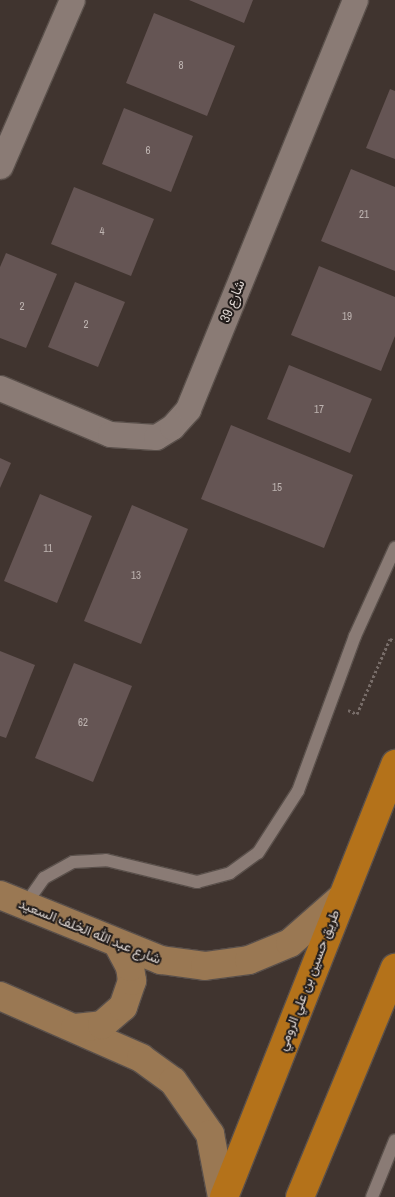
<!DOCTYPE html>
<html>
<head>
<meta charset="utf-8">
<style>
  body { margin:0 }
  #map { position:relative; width:395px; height:1197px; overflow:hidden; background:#40342f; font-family:"Archivo Narrow",Vazirmatn,sans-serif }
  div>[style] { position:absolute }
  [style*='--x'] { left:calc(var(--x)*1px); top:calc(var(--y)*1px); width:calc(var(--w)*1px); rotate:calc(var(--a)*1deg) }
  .building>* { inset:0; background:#655554 }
  .path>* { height:3px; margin-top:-1.5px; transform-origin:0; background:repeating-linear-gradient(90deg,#786d69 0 2.5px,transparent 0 5px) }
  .roads { filter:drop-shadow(1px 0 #5a504b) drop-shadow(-1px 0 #5a504b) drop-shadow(0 1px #5a504b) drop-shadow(0 -1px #5a504b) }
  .service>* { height:12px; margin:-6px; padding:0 6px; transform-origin:6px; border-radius:6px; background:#8a7b75 }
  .minor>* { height:25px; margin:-12.5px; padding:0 12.5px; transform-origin:12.5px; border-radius:12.5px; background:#8a7b75 }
  .secondary>* { height:28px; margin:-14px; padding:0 14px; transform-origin:14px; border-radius:14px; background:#9a7853 }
  .trunk>* { height:28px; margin:-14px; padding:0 14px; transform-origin:14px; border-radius:14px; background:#b4721a }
  span { translate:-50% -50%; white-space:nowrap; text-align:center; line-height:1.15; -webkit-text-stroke:4px #231d1b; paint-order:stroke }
  .number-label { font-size:11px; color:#beb4b1 }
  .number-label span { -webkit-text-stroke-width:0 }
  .street-label { font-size:14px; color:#dcd4d0 }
</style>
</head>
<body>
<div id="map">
  <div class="building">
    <i style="clip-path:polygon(189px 0,253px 0,244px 23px)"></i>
    <i style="clip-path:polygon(154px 13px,235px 46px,207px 116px,126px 83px)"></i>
    <i style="clip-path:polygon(390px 89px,395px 91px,395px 159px,366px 148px)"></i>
    <i style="clip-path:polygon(124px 108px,193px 136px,171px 192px,102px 164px)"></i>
    <i style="clip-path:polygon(351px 169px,395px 187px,395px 271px,321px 241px)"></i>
    <i style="clip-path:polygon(74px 187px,154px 219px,131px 276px,51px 244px)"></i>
    <i style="clip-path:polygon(6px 253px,57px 274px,26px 348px,0 338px,0 267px)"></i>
    <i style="clip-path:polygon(319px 266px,395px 297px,395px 336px,381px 371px,291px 335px)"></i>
    <i style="clip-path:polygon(75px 282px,125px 302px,98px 367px,48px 347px)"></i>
    <i style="clip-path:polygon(289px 365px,372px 399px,350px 453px,267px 419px)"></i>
    <i style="clip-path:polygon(231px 425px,353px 475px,324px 548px,201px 499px)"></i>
    <i style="clip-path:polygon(0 458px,11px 463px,0 488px)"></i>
    <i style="clip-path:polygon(40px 494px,92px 516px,57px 603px,4px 581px)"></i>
    <i style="clip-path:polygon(132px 505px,188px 529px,141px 644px,84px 621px)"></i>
    <i style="clip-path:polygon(0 651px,35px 665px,6px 738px,0 736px)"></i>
    <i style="clip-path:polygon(74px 663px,132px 686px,93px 782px,35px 758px)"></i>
  </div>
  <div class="path">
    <i style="--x:348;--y:710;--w:10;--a:24"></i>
    <i style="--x:357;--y:714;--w:82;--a:-66.3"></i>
    <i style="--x:390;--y:639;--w:5;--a:22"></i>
  </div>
  <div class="roads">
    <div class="service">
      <i style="--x:25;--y:905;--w:33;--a:-55"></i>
      <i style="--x:44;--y:878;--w:33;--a:-29"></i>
      <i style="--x:73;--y:862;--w:33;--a:-3"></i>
      <i style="--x:106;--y:860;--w:94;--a:13.6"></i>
      <i style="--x:197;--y:882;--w:34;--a:-15"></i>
      <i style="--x:230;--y:873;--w:34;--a:-36"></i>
      <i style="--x:258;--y:853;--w:74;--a:-57.2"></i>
      <i style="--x:298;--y:791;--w:165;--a:-69.8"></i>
      <i style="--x:355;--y:636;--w:97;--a:-65.6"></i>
      <i style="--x:372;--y:1197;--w:61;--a:-68"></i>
    </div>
    <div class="minor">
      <i style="--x:0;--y:166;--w:181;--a:-66.6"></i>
      <i style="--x:0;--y:388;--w:119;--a:22.7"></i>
      <i style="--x:110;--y:434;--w:46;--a:3.7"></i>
      <i style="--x:156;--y:437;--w:19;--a:-32"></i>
      <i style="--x:172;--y:427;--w:24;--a:-48"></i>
      <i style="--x:188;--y:409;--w:442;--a:-67.8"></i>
    </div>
    <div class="secondary">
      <i style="--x:0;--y:895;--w:174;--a:22"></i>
      <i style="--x:161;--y:960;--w:44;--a:7.8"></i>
      <i style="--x:205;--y:966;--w:44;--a:-7.8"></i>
      <i style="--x:249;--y:960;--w:44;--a:-22.5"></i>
      <i style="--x:290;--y:943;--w:67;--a:-41.3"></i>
      <i style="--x:0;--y:996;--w:154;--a:23.7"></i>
      <i style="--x:141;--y:1058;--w:39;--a:36"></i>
      <i style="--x:173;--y:1081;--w:65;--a:55.1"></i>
      <i style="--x:210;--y:1134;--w:64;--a:79.2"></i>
      <i style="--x:75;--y:1028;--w:27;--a:-6"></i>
      <i style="--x:102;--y:1025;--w:28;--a:-41"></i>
      <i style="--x:123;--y:1007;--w:28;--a:-71"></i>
      <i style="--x:132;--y:981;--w:14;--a:-98"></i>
      <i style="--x:130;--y:967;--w:27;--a:-118"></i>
    </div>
    <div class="trunk">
      <i style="--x:224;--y:1197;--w:466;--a:-68.4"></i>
      <i style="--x:300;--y:1197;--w:248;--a:-67.5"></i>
    </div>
  </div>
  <div class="number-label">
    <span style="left:181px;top:65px">8</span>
    <span style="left:148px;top:150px">6</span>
    <span style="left:364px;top:214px">21</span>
    <span style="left:102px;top:231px">4</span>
    <span style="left:22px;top:306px">2</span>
    <span style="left:347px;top:316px">19</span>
    <span style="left:86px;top:324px">2</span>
    <span style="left:319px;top:409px">17</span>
    <span style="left:277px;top:487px">15</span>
    <span style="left:48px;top:548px">11</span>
    <span style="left:136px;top:575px">13</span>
    <span style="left:83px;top:722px">62</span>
  </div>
  <div class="street-label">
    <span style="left:232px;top:301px;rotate:-68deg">شارع 39</span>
    <span style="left:90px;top:931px;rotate:22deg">شارع عبد الله الخلف السعيد</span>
    <span style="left:308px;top:980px;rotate:-69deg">طريق حسين بن علي الرومي</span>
  </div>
</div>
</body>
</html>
